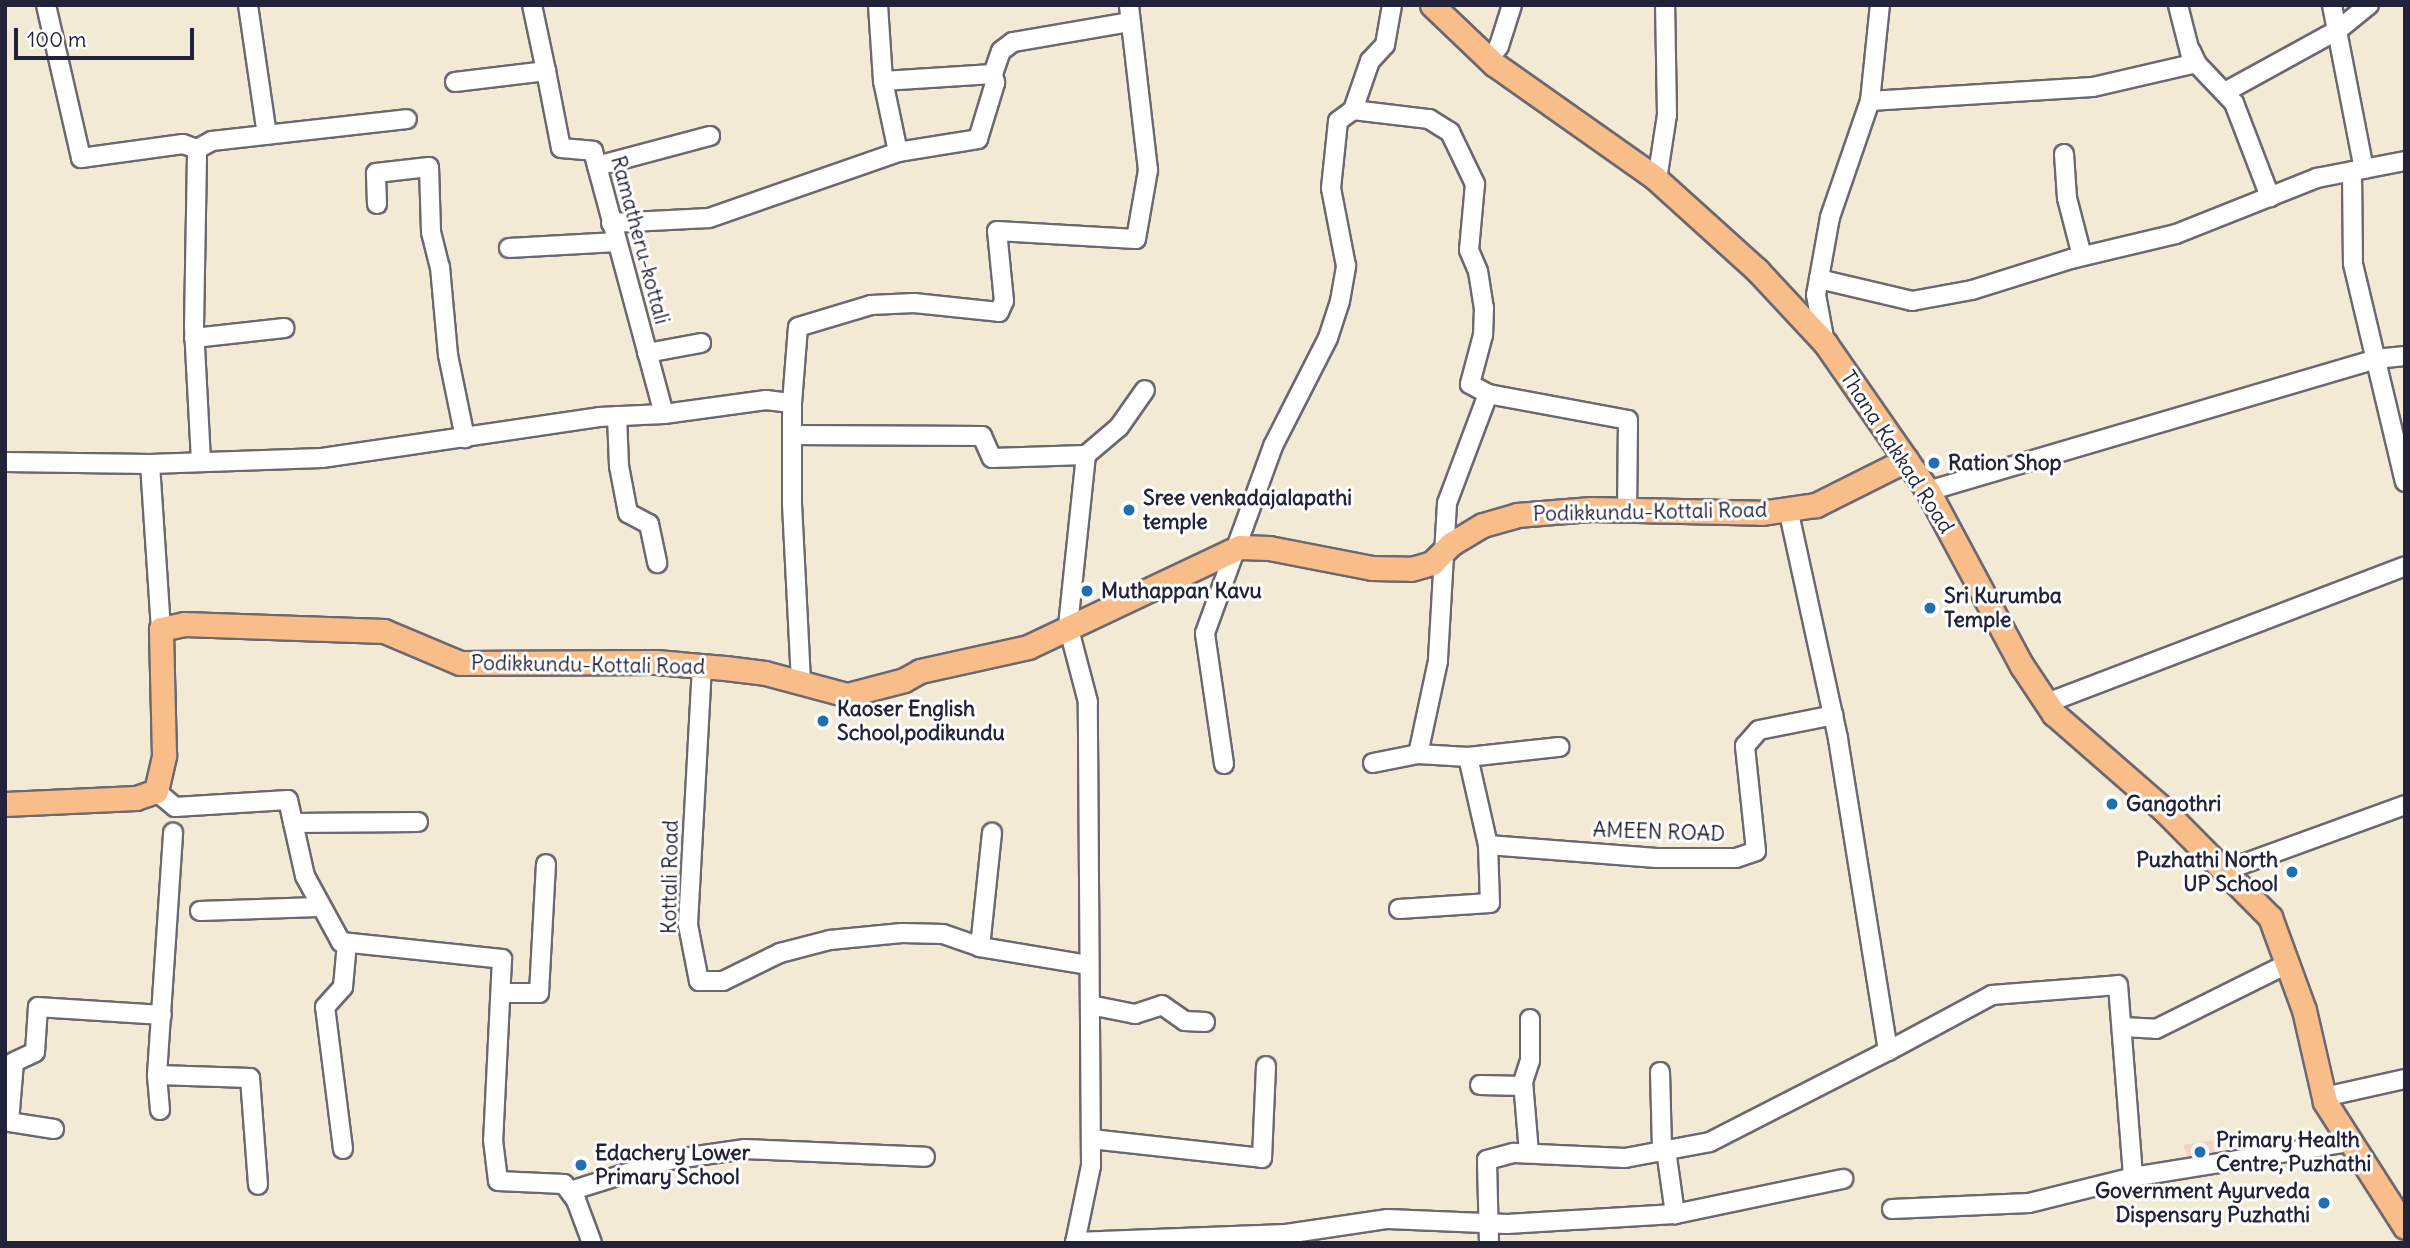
<!DOCTYPE html>
<html>
<head>
<meta charset="utf-8">
<style>
  body { margin:0 }
  #map { position:relative; width:2410px; height:1248px; overflow:hidden; background:#f2ead4; font-family:Delius,sans-serif }
  div>[style] { position:absolute }
  [style*='--x'] { left:calc(var(--x)*1px); top:calc(var(--y)*1px); width:calc(var(--w)*1px); rotate:calc(var(--a)*1deg) }
  .built>* { inset:0; background:#f6d2c3 }
  .roads { filter:drop-shadow(2px 0 #6b6871) drop-shadow(-2px 0 #6b6871) drop-shadow(0 2px #6b6871) drop-shadow(0 -2px #6b6871) }
  .minor>* { height:18px; margin:-9px; padding:0 9px; transform-origin:9px; border-radius:9px; background:#fff }
  .major>* { height:23px; margin:-11.5px; padding:0 11.5px; transform-origin:11.5px; border-radius:11.5px; background:#f8bd89 }
  .dots>* { width:19px; height:19px; translate:-50% -50%; box-sizing:border-box; border:4px solid #fff; border-radius:50% }
  span { translate:-50% -50%; white-space:nowrap; text-align:center; line-height:1.15; -webkit-text-stroke:6px #fff; paint-order:stroke }
  .street-label { font-size:21px; color:#22223b }
  .poi-label { font-size:21px; color:#22223b; font-weight:700 }
  .left { translate:0 -50%; text-align:left }
  .right { translate:-100% -50%; text-align:right }
  .frame { position:absolute; inset:0; border:7px solid #22223b; pointer-events:none }
  .scale { position:absolute; left:14px; top:28px; width:180px; height:32px; box-sizing:border-box; border:4px solid #22223b; border-top:0; padding-left:9px; font-size:21px; line-height:24px; white-space:nowrap; color:#22223b; -webkit-text-stroke:5px #fff; paint-order:stroke }
</style>
</head>
<body>
<div id="map">
  <div class="built">
    <i style="clip-path:polygon(2213px 1140px,2215px 1159px,2191px 1164px,2183px 1145px)"></i>
  </div>
  <div class="roads">
    <div class="minor">
      <i style="--x:46;--y:5;--w:157;--a:77.1"></i>
      <i style="--x:81;--y:158;--w:103;--a:-7.8"></i>
      <i style="--x:183;--y:144;--w:15;--a:20"></i>
      <i style="--x:248;--y:5;--w:131;--a:81.7"></i>
      <i style="--x:532;--y:5;--w:67;--a:78"></i>
      <i style="--x:878;--y:5;--w:76;--a:86.2"></i>
      <i style="--x:2332;--y:5;--w:167;--a:79"></i>
      <i style="--x:2191;--y:51;--w:14;--a:65"></i>
      <i style="--x:2197;--y:64;--w:54;--a:46.5"></i>
      <i style="--x:2234;--y:103;--w:101;--a:69"></i>
      <i style="--x:1489;--y:59;--w:16;--a:-52"></i>
      <i style="--x:1499;--y:46;--w:43;--a:-72.4"></i>
      <i style="--x:455;--y:82;--w:92;--a:-6.9"></i>
      <i style="--x:546;--y:71;--w:78;--a:79"></i>
      <i style="--x:561;--y:148;--w:32;--a:5"></i>
      <i style="--x:593;--y:151;--w:272;--a:74.9"></i>
      <i style="--x:2225;--y:92;--w:129;--a:-28.8"></i>
      <i style="--x:2338;--y:30;--w:40;--a:-39"></i>
      <i style="--x:1870;--y:101;--w:97;--a:-84.1"></i>
      <i style="--x:1353;--y:110;--w:77;--a:6.8"></i>
      <i style="--x:1429;--y:119;--w:25;--a:32"></i>
      <i style="--x:1450;--y:132;--w:58;--a:64.3"></i>
      <i style="--x:1475;--y:184;--w:66;--a:95.2"></i>
      <i style="--x:1469;--y:250;--w:23;--a:67"></i>
      <i style="--x:1478;--y:271;--w:37;--a:81"></i>
      <i style="--x:1484;--y:308;--w:27;--a:92"></i>
      <i style="--x:1483;--y:335;--w:51;--a:104.9"></i>
      <i style="--x:1470;--y:384;--w:21;--a:29"></i>
      <i style="--x:1488;--y:394;--w:142;--a:10.5"></i>
      <i style="--x:1628;--y:420;--w:90;--a:90.6"></i>
      <i style="--x:898;--y:152;--w:81;--a:-9.2"></i>
      <i style="--x:978;--y:139;--w:59;--a:-73.1"></i>
      <i style="--x:995;--y:83;--w:9;--a:-103"></i>
      <i style="--x:2064;--y:154;--w:44;--a:86.1"></i>
      <i style="--x:2067;--y:198;--w:60;--a:75.5"></i>
      <i style="--x:597;--y:166;--w:117;--a:-14.9"></i>
      <i style="--x:2352;--y:171;--w:93;--a:89.4"></i>
      <i style="--x:2353;--y:264;--w:224;--a:76.6"></i>
      <i style="--x:1657;--y:180;--w:66;--a:-81.3"></i>
      <i style="--x:1667;--y:115;--w:110;--a:-91"></i>
      <i style="--x:377;--y:204;--w:31;--a:-92"></i>
      <i style="--x:376;--y:173;--w:53;--a:-6.5"></i>
      <i style="--x:429;--y:167;--w:65;--a:88.2"></i>
      <i style="--x:431;--y:232;--w:36;--a:76"></i>
      <i style="--x:440;--y:267;--w:88;--a:84.8"></i>
      <i style="--x:448;--y:355;--w:85;--a:78.4"></i>
      <i style="--x:611;--y:223;--w:98;--a:-2.9"></i>
      <i style="--x:709;--y:218;--w:200;--a:-19.2"></i>
      <i style="--x:898;--y:152;--w:73;--a:-101.9"></i>
      <i style="--x:883;--y:81;--w:110;--a:-3.6"></i>
      <i style="--x:993;--y:74;--w:24;--a:-71"></i>
      <i style="--x:1001;--y:51;--w:15;--a:-37"></i>
      <i style="--x:1013;--y:42;--w:119;--a:-9.7"></i>
      <i style="--x:509;--y:248;--w:108;--a:-3.2"></i>
      <i style="--x:1819;--y:279;--w:96;--a:13.3"></i>
      <i style="--x:1912;--y:301;--w:61;--a:-10.4"></i>
      <i style="--x:1972;--y:290;--w:104;--a:-17.4"></i>
      <i style="--x:2071;--y:259;--w:108;--a:-13.4"></i>
      <i style="--x:2176;--y:234;--w:152;--a:-21.7"></i>
      <i style="--x:2317;--y:178;--w:90;--a:-10.9"></i>
      <i style="--x:194;--y:338;--w:91;--a:-6.3"></i>
      <i style="--x:1825;--y:343;--w:49;--a:-100.6"></i>
      <i style="--x:1816;--y:295;--w:79;--a:-79.8"></i>
      <i style="--x:1830;--y:217;--w:123;--a:-71"></i>
      <i style="--x:1870;--y:101;--w:223;--a:-3.6"></i>
      <i style="--x:2093;--y:87;--w:103;--a:-13"></i>
      <i style="--x:2193;--y:64;--w:61;--a:-104.3"></i>
      <i style="--x:647;--y:353;--w:55;--a:-10.5"></i>
      <i style="--x:1488;--y:394;--w:116;--a:110.6"></i>
      <i style="--x:1447;--y:503;--w:158;--a:93.3"></i>
      <i style="--x:1438;--y:661;--w:95;--a:102.1"></i>
      <i style="--x:1418;--y:754;--w:50;--a:3.4"></i>
      <i style="--x:1468;--y:757;--w:92;--a:-6.3"></i>
      <i style="--x:792;--y:403;--w:76;--a:-85.5"></i>
      <i style="--x:798;--y:327;--w:76;--a:-16.8"></i>
      <i style="--x:871;--y:305;--w:43;--a:-2.7"></i>
      <i style="--x:914;--y:303;--w:85;--a:6"></i>
      <i style="--x:999;--y:312;--w:12;--a:-66"></i>
      <i style="--x:1004;--y:301;--w:70;--a:-95.7"></i>
      <i style="--x:997;--y:231;--w:139;--a:3.3"></i>
      <i style="--x:1136;--y:239;--w:70;--a:-80.1"></i>
      <i style="--x:1148;--y:170;--w:166;--a:-96.6"></i>
      <i style="--x:617;--y:416;--w:50;--a:87.7"></i>
      <i style="--x:619;--y:466;--w:48;--a:79.2"></i>
      <i style="--x:628;--y:513;--w:24;--a:28"></i>
      <i style="--x:649;--y:524;--w:40;--a:78"></i>
      <i style="--x:792;--y:435;--w:190;--a:0.3"></i>
      <i style="--x:982;--y:436;--w:24;--a:66"></i>
      <i style="--x:992;--y:458;--w:94;--a:-1.8"></i>
      <i style="--x:1086;--y:455;--w:43;--a:-40.3"></i>
      <i style="--x:1119;--y:427;--w:45;--a:-54.9"></i>
      <i style="--x:201;--y:461;--w:134;--a:-93"></i>
      <i style="--x:194;--y:327;--w:178;--a:-89"></i>
      <i style="--x:197;--y:149;--w:17;--a:-28"></i>
      <i style="--x:212;--y:141;--w:196;--a:-6.4"></i>
      <i style="--x:5;--y:462;--w:145;--a:0.8"></i>
      <i style="--x:150;--y:464;--w:172;--a:-2"></i>
      <i style="--x:322;--y:458;--w:280;--a:-8.4"></i>
      <i style="--x:599;--y:417;--w:65;--a:-2.6"></i>
      <i style="--x:664;--y:414;--w:103;--a:-7.8"></i>
      <i style="--x:766;--y:400;--w:26;--a:7"></i>
      <i style="--x:792;--y:403;--w:101;--a:90"></i>
      <i style="--x:792;--y:504;--w:180;--a:87.1"></i>
      <i style="--x:150;--y:464;--w:165;--a:86.2"></i>
      <i style="--x:1928;--y:491;--w:467;--a:-16.4"></i>
      <i style="--x:2376;--y:359;--w:29;--a:-6"></i>
      <i style="--x:702;--y:666;--w:259;--a:93.1"></i>
      <i style="--x:688;--y:925;--w:57;--a:78.9"></i>
      <i style="--x:699;--y:981;--w:24;--a:0"></i>
      <i style="--x:723;--y:981;--w:64;--a:-26.2"></i>
      <i style="--x:780;--y:953;--w:52;--a:-14.6"></i>
      <i style="--x:830;--y:940;--w:72;--a:-5.6"></i>
      <i style="--x:902;--y:933;--w:41;--a:1.4"></i>
      <i style="--x:943;--y:934;--w:39;--a:19"></i>
      <i style="--x:980;--y:947;--w:109;--a:9.5"></i>
      <i style="--x:2047;--y:703;--w:383;--a:-20.9"></i>
      <i style="--x:1468;--y:757;--w:90;--a:77.2"></i>
      <i style="--x:1488;--y:845;--w:169;--a:4.4"></i>
      <i style="--x:1656;--y:858;--w:80;--a:0"></i>
      <i style="--x:1736;--y:858;--w:21;--a:-19"></i>
      <i style="--x:1756;--y:851;--w:106;--a:-96"></i>
      <i style="--x:1745;--y:746;--w:21;--a:-49"></i>
      <i style="--x:1759;--y:730;--w:76;--a:-11.3"></i>
      <i style="--x:1373;--y:763;--w:46;--a:-11.3"></i>
      <i style="--x:1224;--y:764;--w:132;--a:-98.3"></i>
      <i style="--x:1205;--y:633;--w:199;--a:-70"></i>
      <i style="--x:1273;--y:446;--w:121;--a:-63"></i>
      <i style="--x:1328;--y:338;--w:39;--a:-72"></i>
      <i style="--x:1340;--y:301;--w:36;--a:-80"></i>
      <i style="--x:1346;--y:266;--w:79;--a:-100.9"></i>
      <i style="--x:1331;--y:188;--w:67;--a:-84"></i>
      <i style="--x:1338;--y:121;--w:19;--a:-36"></i>
      <i style="--x:1353;--y:110;--w:52;--a:-70.9"></i>
      <i style="--x:1370;--y:61;--w:22;--a:-47"></i>
      <i style="--x:1385;--y:45;--w:41;--a:-80.1"></i>
      <i style="--x:156;--y:791;--w:25;--a:40"></i>
      <i style="--x:175;--y:807;--w:113;--a:-3.5"></i>
      <i style="--x:288;--y:800;--w:78;--a:77.4"></i>
      <i style="--x:305;--y:876;--w:75;--a:61.4"></i>
      <i style="--x:341;--y:942;--w:162;--a:6"></i>
      <i style="--x:502;--y:959;--w:181;--a:92.8"></i>
      <i style="--x:493;--y:1140;--w:41;--a:83"></i>
      <i style="--x:498;--y:1181;--w:66;--a:2.6"></i>
      <i style="--x:564;--y:1184;--w:20;--a:53"></i>
      <i style="--x:576;--y:1200;--w:46;--a:69.6"></i>
      <i style="--x:293;--y:823;--w:125;--a:-0.5"></i>
      <i style="--x:2224;--y:871;--w:193;--a:-20"></i>
      <i style="--x:1399;--y:909;--w:91;--a:-3.8"></i>
      <i style="--x:1490;--y:903;--w:58;--a:-92"></i>
      <i style="--x:200;--y:911;--w:118;--a:-1.9"></i>
      <i style="--x:980;--y:947;--w:115;--a:-84"></i>
      <i style="--x:502;--y:993;--w:37;--a:0"></i>
      <i style="--x:539;--y:993;--w:129;--a:-86.9"></i>
      <i style="--x:1090;--y:1005;--w:46;--a:11.3"></i>
      <i style="--x:1135;--y:1014;--w:28;--a:-18"></i>
      <i style="--x:1162;--y:1005;--w:28;--a:35"></i>
      <i style="--x:1185;--y:1021;--w:20;--a:3"></i>
      <i style="--x:2122;--y:1027;--w:34;--a:3"></i>
      <i style="--x:2156;--y:1029;--w:146;--a:-26.4"></i>
      <i style="--x:1888;--y:1051;--w:118;--a:-28.3"></i>
      <i style="--x:1992;--y:995;--w:126;--a:-4.5"></i>
      <i style="--x:2118;--y:985;--w:193;--a:85.5"></i>
      <i style="--x:2133;--y:1177;--w:220;--a:-9.2"></i>
      <i style="--x:1660;--y:1072;--w:79;--a:88.5"></i>
      <i style="--x:157;--y:1075;--w:93;--a:1.8"></i>
      <i style="--x:250;--y:1078;--w:107;--a:85.7"></i>
      <i style="--x:1480;--y:1085;--w:43;--a:1.3"></i>
      <i style="--x:2324;--y:1097;--w:83;--a:-12.5"></i>
      <i style="--x:160;--y:1110;--w:35;--a:-95"></i>
      <i style="--x:157;--y:1075;--w:243;--a:-86.2"></i>
      <i style="--x:54;--y:1129;--w:46;--a:-171.2"></i>
      <i style="--x:9;--y:1122;--w:60;--a:-85.2"></i>
      <i style="--x:14;--y:1062;--w:23;--a:-25"></i>
      <i style="--x:35;--y:1052;--w:45;--a:-86.2"></i>
      <i style="--x:38;--y:1007;--w:124;--a:3.7"></i>
      <i style="--x:1091;--y:1139;--w:172;--a:6.3"></i>
      <i style="--x:1262;--y:1158;--w:92;--a:-87.5"></i>
      <i style="--x:343;--y:1149;--w:143;--a:-97.2"></i>
      <i style="--x:325;--y:1007;--w:27;--a:-48"></i>
      <i style="--x:343;--y:987;--w:44;--a:-84.8"></i>
      <i style="--x:1666;--y:1150;--w:65;--a:82"></i>
      <i style="--x:1529;--y:1153;--w:71;--a:-94.8"></i>
      <i style="--x:1523;--y:1082;--w:22;--a:-72"></i>
      <i style="--x:1530;--y:1061;--w:42;--a:-90"></i>
      <i style="--x:570;--y:1191;--w:104;--a:-17.4"></i>
      <i style="--x:669;--y:1160;--w:77;--a:-8.2"></i>
      <i style="--x:745;--y:1149;--w:180;--a:2.5"></i>
      <i style="--x:1892;--y:1209;--w:137;--a:-2.5"></i>
      <i style="--x:2029;--y:1203;--w:107;--a:-14"></i>
      <i style="--x:1075;--y:1242;--w:211;--a:-2.2"></i>
      <i style="--x:1286;--y:1234;--w:103;--a:-8.4"></i>
      <i style="--x:1388;--y:1219;--w:119;--a:2.4"></i>
      <i style="--x:1507;--y:1224;--w:168;--a:-3.4"></i>
      <i style="--x:1675;--y:1214;--w:172;--a:-11.8"></i>
      <i style="--x:1075;--y:1243;--w:79;--a:-78.3"></i>
      <i style="--x:1091;--y:1166;--w:464;--a:-90.4"></i>
      <i style="--x:1088;--y:702;--w:79;--a:-104.7"></i>
      <i style="--x:1068;--y:626;--w:172;--a:-84"></i>
      <i style="--x:1489;--y:1243;--w:83;--a:-91.4"></i>
      <i style="--x:1487;--y:1160;--w:28;--a:-15"></i>
      <i style="--x:1514;--y:1153;--w:111;--a:2.6"></i>
      <i style="--x:1625;--y:1158;--w:86;--a:-10.7"></i>
      <i style="--x:1710;--y:1142;--w:200;--a:-27.1"></i>
      <i style="--x:1888;--y:1051;--w:317;--a:-99.1"></i>
      <i style="--x:1838;--y:738;--w:234;--a:-102.3"></i>
    </div>
    <div class="major">
      <i style="--x:1432;--y:5;--w:86;--a:43.6"></i>
      <i style="--x:1494;--y:64;--w:196;--a:35.2"></i>
      <i style="--x:1654;--y:177;--w:139;--a:42.1"></i>
      <i style="--x:1757;--y:270;--w:100;--a:47"></i>
      <i style="--x:1825;--y:343;--w:180;--a:55.2"></i>
      <i style="--x:1928;--y:491;--w:199;--a:61.8"></i>
      <i style="--x:2022;--y:666;--w:58;--a:56.3"></i>
      <i style="--x:2054;--y:714;--w:146;--a:41.1"></i>
      <i style="--x:2164;--y:810;--w:151;--a:45.3"></i>
      <i style="--x:2270;--y:917;--w:99;--a:69.9"></i>
      <i style="--x:2304;--y:1010;--w:94;--a:77.1"></i>
      <i style="--x:2325;--y:1102;--w:148;--a:57.4"></i>
      <i style="--x:5;--y:804;--w:131;--a:-2.6"></i>
      <i style="--x:136;--y:798;--w:21;--a:-19"></i>
      <i style="--x:156;--y:791;--w:37;--a:-77"></i>
      <i style="--x:164;--y:755;--w:126;--a:-91.4"></i>
      <i style="--x:161;--y:629;--w:24;--a:-12"></i>
      <i style="--x:184;--y:624;--w:200;--a:2"></i>
      <i style="--x:384;--y:631;--w:82;--a:22.8"></i>
      <i style="--x:460;--y:663;--w:196;--a:-0.3"></i>
      <i style="--x:656;--y:662;--w:69;--a:5"></i>
      <i style="--x:725;--y:668;--w:40;--a:7.1"></i>
      <i style="--x:765;--y:673;--w:85;--a:15"></i>
      <i style="--x:847;--y:695;--w:59;--a:-14.7"></i>
      <i style="--x:904;--y:680;--w:18;--a:-29"></i>
      <i style="--x:920;--y:671;--w:111;--a:-12.5"></i>
      <i style="--x:1028;--y:647;--w:234;--a:-25.3"></i>
      <i style="--x:1240;--y:547;--w:29;--a:2"></i>
      <i style="--x:1269;--y:548;--w:105;--a:11"></i>
      <i style="--x:1372;--y:568;--w:39;--a:1"></i>
      <i style="--x:1411;--y:569;--w:22;--a:-16"></i>
      <i style="--x:1432;--y:563;--w:27;--a:-45"></i>
      <i style="--x:1451;--y:544;--w:37;--a:-31"></i>
      <i style="--x:1483;--y:525;--w:35;--a:-16"></i>
      <i style="--x:1517;--y:515;--w:74;--a:-4.6"></i>
      <i style="--x:1591;--y:509;--w:170;--a:1.3"></i>
      <i style="--x:1761;--y:513;--w:56;--a:-8.3"></i>
      <i style="--x:1816;--y:505;--w:101;--a:-26.6"></i>
    </div>
  </div>
  <div class="dots">
    <i style="left:1934px;top:463px;background:#1f6fb2"></i>
    <i style="left:1129px;top:510px;background:#1f6fb2"></i>
    <i style="left:1087px;top:591px;background:#1f6fb2"></i>
    <i style="left:1930px;top:608px;background:#1f6fb2"></i>
    <i style="left:823px;top:721px;background:#1f6fb2"></i>
    <i style="left:2112px;top:804px;background:#1f6fb2"></i>
    <i style="left:2292px;top:872px;background:#1f6fb2"></i>
    <i style="left:2200px;top:1152px;background:#1f6fb2"></i>
    <i style="left:581px;top:1165px;background:#1f6fb2"></i>
    <i style="left:2324px;top:1203px;background:#1f6fb2"></i>
  </div>
  <div class="street-label">
    <span style="left:640px;top:240px;rotate:75deg">Ramatheru-kottali</span>
    <span style="left:1897px;top:452px;rotate:57deg">Thana Kakkad Road</span>
    <span style="left:1650px;top:512px;rotate:-1deg">Podikkundu-Kottali Road</span>
    <span style="left:588px;top:665px;rotate:1deg">Podikkundu-Kottali Road</span>
    <span style="left:1659px;top:832px;rotate:2deg">AMEEN ROAD</span>
    <span style="left:670px;top:877px;rotate:-89deg">Kottali Road</span>
  </div>
  <div class="poi-label">
    <span class="left" style="left:1948px;top:463px">Ration Shop</span>
    <span class="left" style="left:1143px;top:510px">Sree venkadajalapathi<br>temple</span>
    <span class="left" style="left:1101px;top:591px">Muthappan Kavu</span>
    <span class="left" style="left:1944px;top:608px">Sri Kurumba<br>Temple</span>
    <span class="left" style="left:837px;top:721px">Kaoser English<br>School,podikundu</span>
    <span class="left" style="left:2126px;top:804px">Gangothri</span>
    <span class="right" style="left:2278px;top:872px">Puzhathi North<br>UP School</span>
    <span class="left" style="left:2216px;top:1152px">Primary Health<br>Centre, Puzhathi</span>
    <span class="left" style="left:595px;top:1165px">Edachery Lower<br>Primary School</span>
    <span class="right" style="left:2310px;top:1203px">Government Ayurveda<br>Dispensary Puzhathi</span>
  </div>
  <div class="frame"></div>
  <div class="scale">100 m</div>
</div>
</body>
</html>
